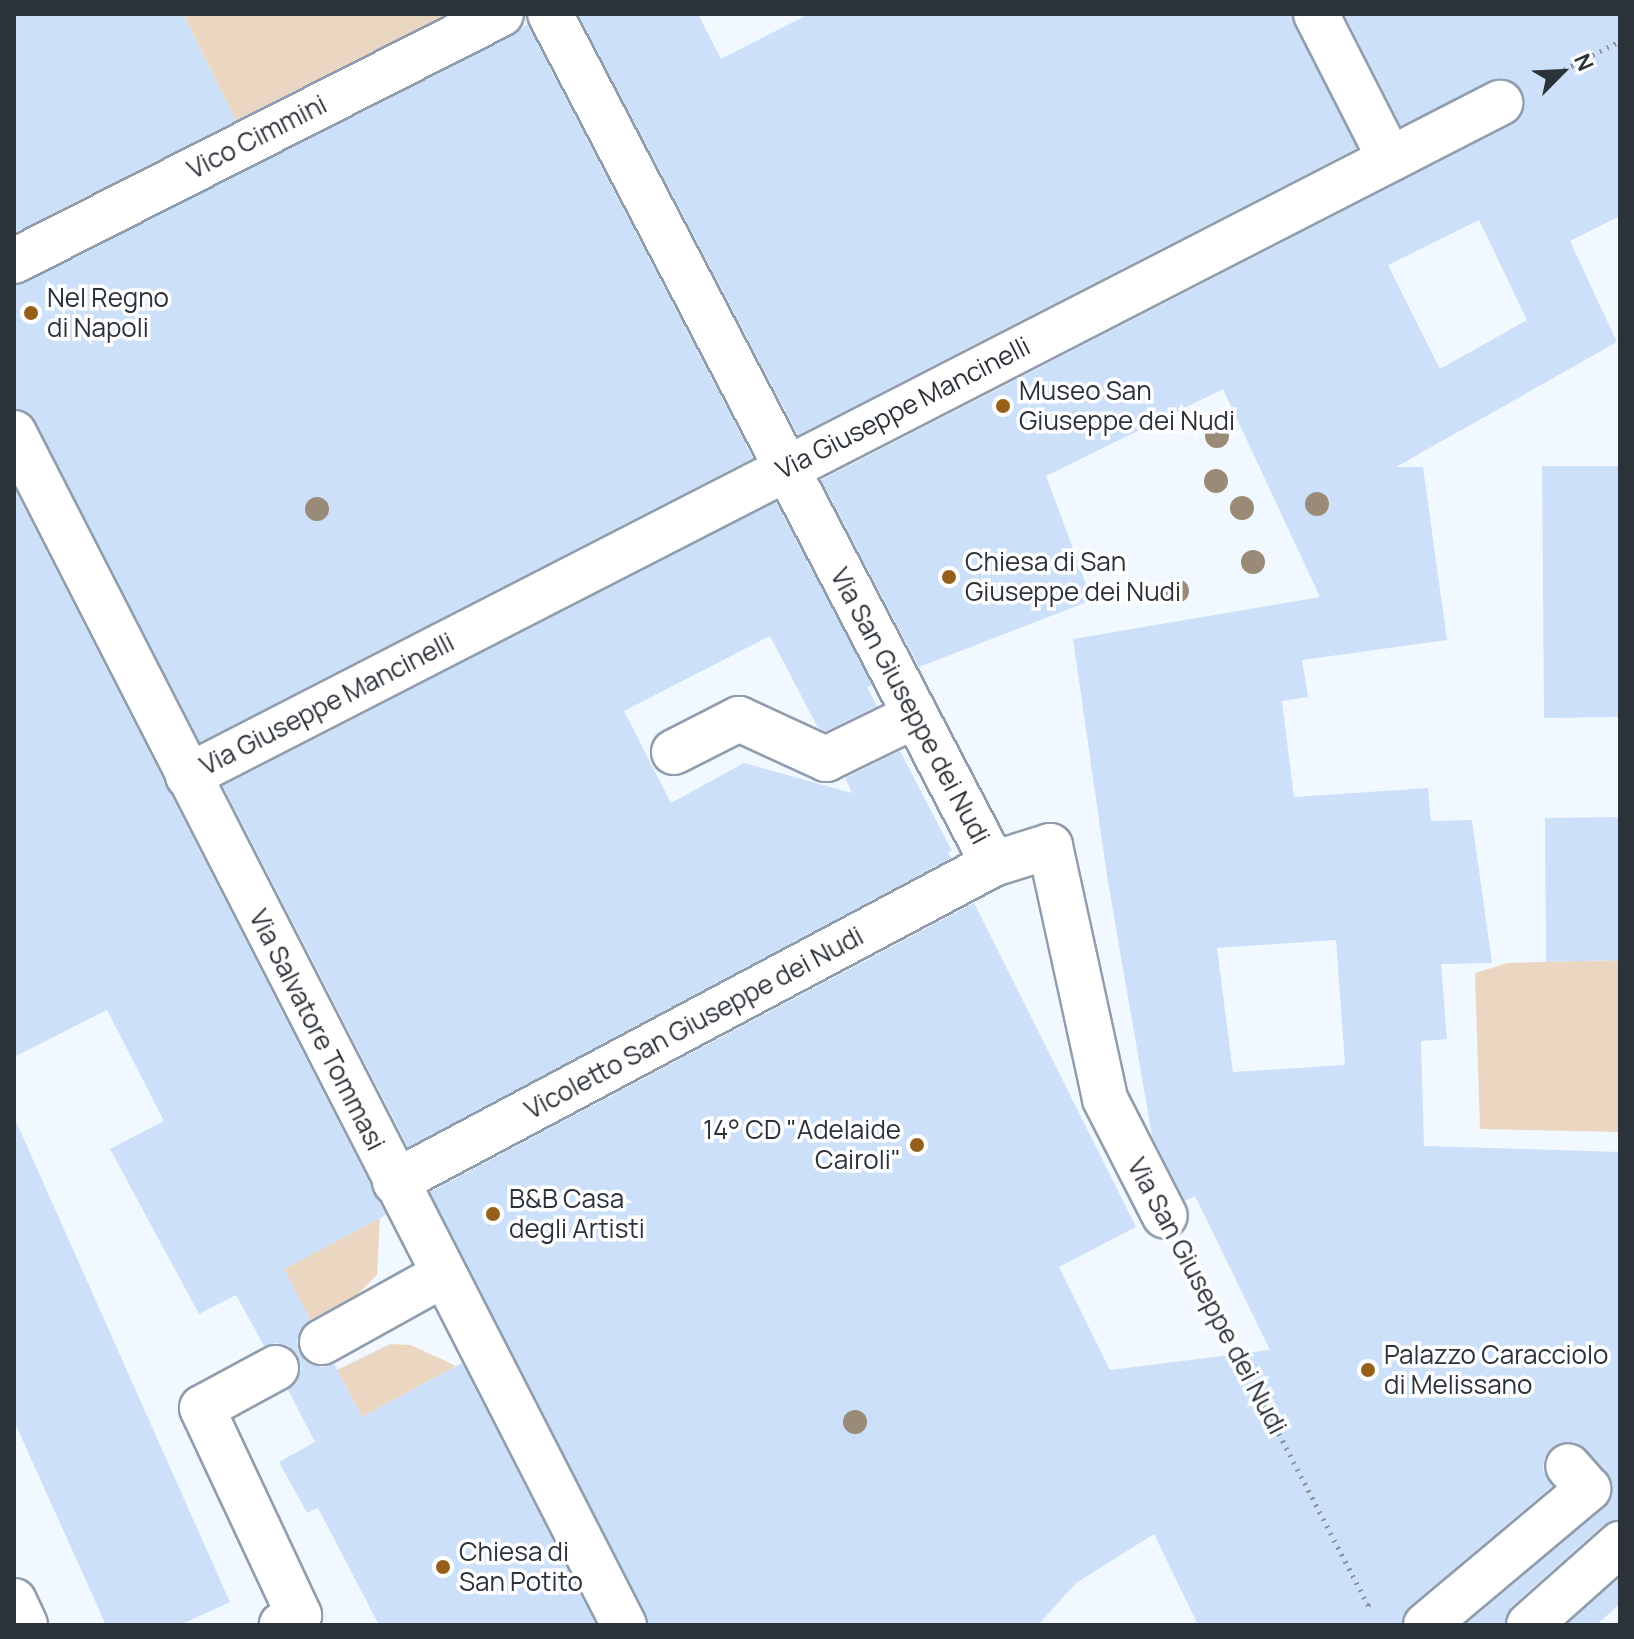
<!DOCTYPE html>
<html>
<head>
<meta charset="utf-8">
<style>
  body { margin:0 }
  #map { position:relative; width:1634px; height:1639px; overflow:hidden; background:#f2f8ff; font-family:Manrope,sans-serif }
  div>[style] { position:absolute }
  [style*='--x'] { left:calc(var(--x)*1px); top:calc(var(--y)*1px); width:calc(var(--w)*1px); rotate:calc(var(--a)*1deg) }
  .green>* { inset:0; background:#ebd6c2 }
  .building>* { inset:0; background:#cce1f9 }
  .path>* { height:5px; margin-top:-2.5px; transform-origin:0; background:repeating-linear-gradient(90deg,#8d939a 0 2px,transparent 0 8px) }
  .roads { filter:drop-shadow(2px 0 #8f9dad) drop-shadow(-2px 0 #8f9dad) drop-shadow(0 2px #8f9dad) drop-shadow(0 -2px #8f9dad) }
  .minor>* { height:44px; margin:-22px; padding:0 22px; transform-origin:22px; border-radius:22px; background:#fff }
  .trees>* { width:24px; height:24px; margin:-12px; border-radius:50%; background:#9a8b78 }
  .dots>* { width:22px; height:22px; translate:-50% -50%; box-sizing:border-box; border:4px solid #fff; border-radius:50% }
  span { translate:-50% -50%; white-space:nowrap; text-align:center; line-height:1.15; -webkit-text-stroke:7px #fff; paint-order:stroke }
  .street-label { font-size:26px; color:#2c3239 }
  .poi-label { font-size:26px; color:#2c3239 }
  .left { translate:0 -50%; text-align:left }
  .right { translate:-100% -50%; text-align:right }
  .frame { position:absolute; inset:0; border:16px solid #2c3239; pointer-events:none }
  .north { position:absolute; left:1522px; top:32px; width:80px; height:80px; -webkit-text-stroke:6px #fff; paint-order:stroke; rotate:66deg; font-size:22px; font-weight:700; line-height:32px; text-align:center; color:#2c3239 }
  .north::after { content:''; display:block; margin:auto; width:28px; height:36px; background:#2c3239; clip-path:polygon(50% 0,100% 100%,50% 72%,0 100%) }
</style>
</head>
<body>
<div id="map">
  <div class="green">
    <i style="clip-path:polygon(183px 14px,453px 14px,237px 123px)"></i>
    <i style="clip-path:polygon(1620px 960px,1620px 1132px,1480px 1129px,1475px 973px,1508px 963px)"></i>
    <i style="clip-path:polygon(380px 1218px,377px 1275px,357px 1295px,310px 1320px,284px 1269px)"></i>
    <i style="clip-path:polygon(390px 1344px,411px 1345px,456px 1366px,362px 1417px,337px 1370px)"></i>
  </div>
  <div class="building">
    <i style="clip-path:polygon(14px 14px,183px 14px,236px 121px,14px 233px)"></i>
    <i style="clip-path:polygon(578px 14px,698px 14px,721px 59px,809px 14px,1291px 14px,1357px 148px,798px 435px)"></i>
    <i style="clip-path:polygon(evenodd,1344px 14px,1620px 14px,1620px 216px,1570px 241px,1617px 342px,1396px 467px,1423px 467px,1447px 640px,1302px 660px,1308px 697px,1282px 701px,1294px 797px,1428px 788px,1431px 821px,1472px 820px,1492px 963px,1441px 964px,1447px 1039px,1421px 1041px,1424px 1146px,1620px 1152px,1620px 1520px,1603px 1525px,1512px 1606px,1505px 1625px,1465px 1625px,1604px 1508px,1611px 1498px,1613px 1485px,1607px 1473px,1577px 1443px,1562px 1442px,1551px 1448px,1544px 1459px,1543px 1470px,1552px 1486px,1410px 1606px,1402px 1625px,1198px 1625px,1154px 1534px,1076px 1583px,1038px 1625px,649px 1625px,646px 1614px,430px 1192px,974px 903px,1136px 1227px,1059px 1267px,1110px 1370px,1270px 1350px,1195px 1196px,1185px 1201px,1152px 1136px,1107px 876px,1073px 639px,1320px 597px,1223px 389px,1046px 476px,1092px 600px,919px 667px,821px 480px,1511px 125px,1521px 116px,1525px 103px,1522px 91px,1513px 82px,1500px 78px,1401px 126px,1344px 14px,1479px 220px,1527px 320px,1440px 369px,1388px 265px,1479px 220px,1344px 14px,1336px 940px,1345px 1065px,1233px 1072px,1217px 948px,1336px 940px)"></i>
    <i style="clip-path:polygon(527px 24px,753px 458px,200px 742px,36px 422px,27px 412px,14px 408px,14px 286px,25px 283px,512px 36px)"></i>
    <i style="clip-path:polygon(1542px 466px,1620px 466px,1620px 717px,1544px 718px)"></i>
    <i style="clip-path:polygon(14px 488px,386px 1215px,284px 1269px,310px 1320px,300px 1330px,297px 1341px,300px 1353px,310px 1364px,322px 1367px,334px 1364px,362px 1417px,462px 1363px,596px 1625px,379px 1625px,318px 1508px,307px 1513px,279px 1462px,315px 1442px,288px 1390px,297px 1382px,301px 1369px,298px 1355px,288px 1346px,277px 1343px,264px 1346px,236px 1295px,199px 1314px,110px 1149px,164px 1121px,107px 1010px,14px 1057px)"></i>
    <i style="clip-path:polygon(776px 502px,872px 685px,867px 687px,877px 706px,826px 731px,818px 728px,770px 636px,624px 711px,671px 803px,744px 763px,852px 793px,845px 778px,900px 751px,952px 851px,948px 852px,951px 858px,408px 1147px,223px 786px)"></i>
    <i style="clip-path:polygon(1620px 817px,1620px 960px,1546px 962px,1545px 818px)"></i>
    <i style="clip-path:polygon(14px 1117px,230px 1602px,180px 1625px,106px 1625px,14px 1421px)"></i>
    <i style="clip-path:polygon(1620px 1577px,1620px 1604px,1596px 1625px,1567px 1625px)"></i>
  </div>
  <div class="path">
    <i style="--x:1550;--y:77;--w:79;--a:-27.2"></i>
    <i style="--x:1190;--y:1263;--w:386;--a:62.5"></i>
    <i style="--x:1368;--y:1605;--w:5;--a:-37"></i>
  </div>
  <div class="roads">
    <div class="minor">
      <i style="--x:550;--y:14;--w:959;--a:62.47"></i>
      <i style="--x:1316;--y:14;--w:163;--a:63"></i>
      <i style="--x:14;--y:261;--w:546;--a:-26.89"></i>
      <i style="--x:14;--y:433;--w:1339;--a:62.9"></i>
      <i style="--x:674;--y:752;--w:73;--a:-26.9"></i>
      <i style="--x:739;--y:719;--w:96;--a:24.7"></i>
      <i style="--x:826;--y:759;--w:98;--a:-26"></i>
      <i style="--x:188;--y:776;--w:1475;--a:-27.16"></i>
      <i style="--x:395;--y:1182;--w:677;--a:-28"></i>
      <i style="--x:993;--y:864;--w:60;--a:-17.5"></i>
      <i style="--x:1050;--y:846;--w:259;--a:77.7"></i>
      <i style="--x:1105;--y:1099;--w:131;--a:62.9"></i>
      <i style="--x:322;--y:1342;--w:138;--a:-29"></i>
      <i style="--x:276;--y:1368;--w:84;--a:151.6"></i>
      <i style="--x:202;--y:1408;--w:229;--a:64.9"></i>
      <i style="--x:299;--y:1615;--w:20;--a:150"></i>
      <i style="--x:14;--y:1601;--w:26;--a:65"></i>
      <i style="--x:1426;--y:1625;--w:212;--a:-40"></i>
      <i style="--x:1588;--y:1489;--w:30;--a:-131"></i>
      <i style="--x:1529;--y:1625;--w:122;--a:-41.7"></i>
    </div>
  </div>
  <div class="trees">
    <i style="left:1217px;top:436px"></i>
    <i style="left:1216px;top:481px"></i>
    <i style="left:1317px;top:504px"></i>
    <i style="left:1242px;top:508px"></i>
    <i style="left:317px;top:509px"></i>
    <i style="left:1253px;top:562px"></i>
    <i style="left:1177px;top:591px"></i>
    <i style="left:855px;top:1422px"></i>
  </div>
  <div class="dots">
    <i style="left:31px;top:313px;background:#97601a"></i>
    <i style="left:1003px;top:406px;background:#97601a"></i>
    <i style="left:949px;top:577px;background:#97601a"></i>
    <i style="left:917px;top:1145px;background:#97601a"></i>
    <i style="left:493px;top:1214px;background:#97601a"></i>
    <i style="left:1368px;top:1370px;background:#97601a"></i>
    <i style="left:443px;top:1567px;background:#97601a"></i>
  </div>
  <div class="street-label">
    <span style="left:257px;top:137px;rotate:-27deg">Vico Cimmini</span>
    <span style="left:903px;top:408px;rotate:-27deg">Via Giuseppe Mancinelli</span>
    <span style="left:327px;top:704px;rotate:-27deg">Via Giuseppe Mancinelli</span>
    <span style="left:910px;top:706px;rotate:62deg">Via San Giuseppe dei Nudi</span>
    <span style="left:694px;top:1023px;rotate:-28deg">Vicoletto San Giuseppe dei Nudi</span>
    <span style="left:317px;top:1030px;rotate:63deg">Via Salvatore Tommasi</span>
    <span style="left:1207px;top:1296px;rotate:62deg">Via San Giuseppe dei Nudi</span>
  </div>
  <div class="poi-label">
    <span class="left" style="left:47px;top:313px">Nel Regno<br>di Napoli</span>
    <span class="left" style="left:1019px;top:406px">Museo San<br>Giuseppe dei Nudi</span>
    <span class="left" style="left:965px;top:577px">Chiesa di San<br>Giuseppe dei Nudi</span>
    <span class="right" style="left:901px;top:1145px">14° CD "Adelaide<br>Cairoli"</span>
    <span class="left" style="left:509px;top:1214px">B&amp;B Casa<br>degli Artisti</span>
    <span class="left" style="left:1384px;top:1370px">Palazzo Caracciolo<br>di Melissano</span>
    <span class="left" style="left:459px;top:1567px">Chiesa di<br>San Potito</span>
  </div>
  <div class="frame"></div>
  <div class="north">N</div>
</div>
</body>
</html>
